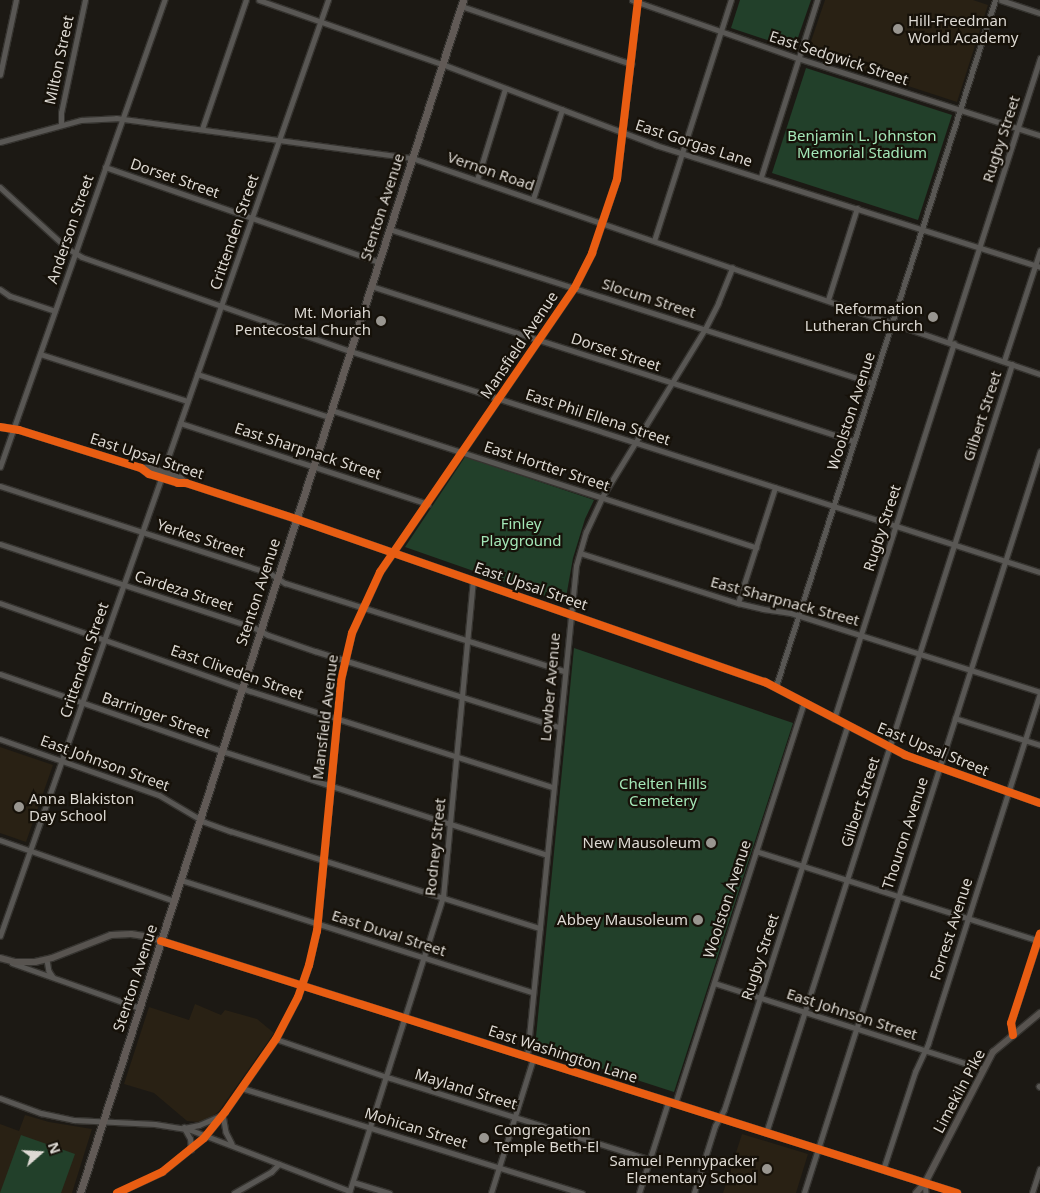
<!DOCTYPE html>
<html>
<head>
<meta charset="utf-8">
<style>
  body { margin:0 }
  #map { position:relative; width:1040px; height:1193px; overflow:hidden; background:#1c1914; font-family:"Noto Sans",sans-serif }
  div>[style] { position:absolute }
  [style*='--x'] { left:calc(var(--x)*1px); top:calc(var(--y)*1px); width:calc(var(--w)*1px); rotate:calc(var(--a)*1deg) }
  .built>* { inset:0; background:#292114 }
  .green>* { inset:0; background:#22402a }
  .roads { filter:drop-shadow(1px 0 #35332f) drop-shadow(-1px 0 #35332f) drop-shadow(0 1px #35332f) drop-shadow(0 -1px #35332f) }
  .street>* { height:4.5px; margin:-2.25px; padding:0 2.25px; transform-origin:2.25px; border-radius:2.25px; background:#595754 }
  .secondary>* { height:6px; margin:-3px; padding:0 3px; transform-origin:3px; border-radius:3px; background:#585450 }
  .primary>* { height:7px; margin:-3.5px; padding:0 3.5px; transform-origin:3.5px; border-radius:3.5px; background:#615a56 }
  .cycleway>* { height:8px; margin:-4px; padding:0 4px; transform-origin:4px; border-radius:4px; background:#e95d12 }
  .dots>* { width:14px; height:14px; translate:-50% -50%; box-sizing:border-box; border:2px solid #161109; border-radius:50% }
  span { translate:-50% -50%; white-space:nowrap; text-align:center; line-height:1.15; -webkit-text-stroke:4.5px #161109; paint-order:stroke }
  .poi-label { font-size:15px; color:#ddd9d3 }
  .left { translate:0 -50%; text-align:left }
  .right { translate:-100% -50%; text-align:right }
  .street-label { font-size:15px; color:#ddd9d3 }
  .park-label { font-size:15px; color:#a4e7b7 }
  .north { position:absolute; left:15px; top:1128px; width:50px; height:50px; -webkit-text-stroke:4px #161109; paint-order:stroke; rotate:71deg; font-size:14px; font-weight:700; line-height:20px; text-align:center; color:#ddd9d3 }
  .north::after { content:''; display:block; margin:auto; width:18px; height:22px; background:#ddd9d3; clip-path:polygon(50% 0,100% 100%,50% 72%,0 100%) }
</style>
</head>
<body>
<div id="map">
  <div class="built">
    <i style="clip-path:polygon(825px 0,973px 0,988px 5px,957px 102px,807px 53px)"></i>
    <i style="clip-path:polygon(0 747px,53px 765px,26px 842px,0 833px)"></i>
    <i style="clip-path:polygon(195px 1004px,221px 1015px,225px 1010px,257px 1019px,274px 1033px,219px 1111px,210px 1118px,198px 1122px,187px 1121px,154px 1093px,124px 1084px,149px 1007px,189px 1020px)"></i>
    <i style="clip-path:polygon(25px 1115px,49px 1122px,92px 1129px,72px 1193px,0 1193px,0 1124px,19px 1131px)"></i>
    <i style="clip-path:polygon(742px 1134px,808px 1154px,796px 1193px,723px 1193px)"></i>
  </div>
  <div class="green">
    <i style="clip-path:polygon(740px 0,811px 0,794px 49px,731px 28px)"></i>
    <i style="clip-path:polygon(806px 68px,952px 115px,918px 220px,772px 173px)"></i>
    <i style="clip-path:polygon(465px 457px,594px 500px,585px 519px,573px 558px,565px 603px,405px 547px)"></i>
    <i style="clip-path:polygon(574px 648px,793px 723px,674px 1092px,535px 1047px)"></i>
    <i style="clip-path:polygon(21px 1135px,75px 1154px,61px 1193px,0 1193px)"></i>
  </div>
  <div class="roads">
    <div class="street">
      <i style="--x:259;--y:0;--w:194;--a:19.3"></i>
      <i style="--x:442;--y:64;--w:229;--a:20.7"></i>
      <i style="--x:656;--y:145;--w:403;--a:17.6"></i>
      <i style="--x:632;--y:0;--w:176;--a:19.3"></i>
      <i style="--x:798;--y:58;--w:254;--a:17.7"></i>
      <i style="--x:1001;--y:0;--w:41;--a:18.4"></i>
      <i style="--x:461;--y:6;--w:180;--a:18.8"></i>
      <i style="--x:0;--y:75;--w:77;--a:-78"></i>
      <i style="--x:61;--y:125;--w:12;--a:-90"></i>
      <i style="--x:61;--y:113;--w:116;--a:-78"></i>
      <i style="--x:202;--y:129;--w:136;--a:-71.2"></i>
      <i style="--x:0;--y:142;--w:84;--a:-15.2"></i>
      <i style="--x:81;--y:120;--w:35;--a:-3"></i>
      <i style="--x:116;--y:118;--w:299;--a:7.7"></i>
      <i style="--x:412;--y:158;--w:664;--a:18.98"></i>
      <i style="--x:105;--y:167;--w:290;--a:19.1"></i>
      <i style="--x:761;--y:177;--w:186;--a:-72.4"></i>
      <i style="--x:477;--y:180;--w:95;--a:-72.9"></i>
      <i style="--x:0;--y:187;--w:91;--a:42.3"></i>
      <i style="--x:67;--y:248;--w:17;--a:31"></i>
      <i style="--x:82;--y:257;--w:284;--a:19.3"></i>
      <i style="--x:350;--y:351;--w:725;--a:17.76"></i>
      <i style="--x:533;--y:199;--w:94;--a:-72"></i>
      <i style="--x:389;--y:229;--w:508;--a:17.65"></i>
      <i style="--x:654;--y:241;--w:253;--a:-72.3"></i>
      <i style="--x:371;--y:286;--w:507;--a:17.79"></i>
      <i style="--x:0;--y:289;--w:12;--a:35"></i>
      <i style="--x:10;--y:296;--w:47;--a:18.4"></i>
      <i style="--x:828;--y:300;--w:96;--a:-72.5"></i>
      <i style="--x:949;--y:342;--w:298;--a:-72.2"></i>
      <i style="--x:40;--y:354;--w:154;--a:17.7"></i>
      <i style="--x:1004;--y:361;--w:116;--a:-71.9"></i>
      <i style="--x:197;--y:374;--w:139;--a:18"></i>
      <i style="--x:331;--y:410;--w:447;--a:17.9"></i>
      <i style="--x:180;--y:423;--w:261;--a:18.1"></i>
      <i style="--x:0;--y:467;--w:495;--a:-70.6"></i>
      <i style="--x:163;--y:472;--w:500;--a:-70.73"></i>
      <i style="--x:0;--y:486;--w:284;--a:17.9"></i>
      <i style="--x:270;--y:573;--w:18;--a:34"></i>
      <i style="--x:285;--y:583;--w:293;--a:17.5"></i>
      <i style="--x:0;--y:544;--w:268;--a:18.2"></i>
      <i style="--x:255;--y:628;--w:15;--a:28"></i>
      <i style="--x:268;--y:635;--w:50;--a:18.8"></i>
      <i style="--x:315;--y:651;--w:256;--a:17.3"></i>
      <i style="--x:580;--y:553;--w:166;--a:17.6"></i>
      <i style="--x:738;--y:603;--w:26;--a:13"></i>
      <i style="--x:763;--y:609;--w:28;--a:8"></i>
      <i style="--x:791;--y:613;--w:261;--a:17.6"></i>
      <i style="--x:0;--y:603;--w:265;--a:19.4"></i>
      <i style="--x:250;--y:691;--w:318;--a:17.6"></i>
      <i style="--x:738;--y:603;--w:121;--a:-72.2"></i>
      <i style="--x:0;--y:674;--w:235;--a:19.1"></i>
      <i style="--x:222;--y:751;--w:341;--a:17.7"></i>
      <i style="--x:776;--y:686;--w:720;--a:-72.29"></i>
      <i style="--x:955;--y:718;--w:89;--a:17.6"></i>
      <i style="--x:834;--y:719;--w:394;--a:-72.3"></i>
      <i style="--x:0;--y:739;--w:169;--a:19.4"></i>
      <i style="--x:159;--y:795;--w:53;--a:30.4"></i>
      <i style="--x:205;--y:822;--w:27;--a:20"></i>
      <i style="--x:230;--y:831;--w:325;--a:17.4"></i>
      <i style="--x:0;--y:840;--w:184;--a:19.3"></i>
      <i style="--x:756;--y:851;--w:298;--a:17.6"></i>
      <i style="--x:181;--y:880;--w:369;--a:17.7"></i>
      <i style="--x:0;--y:936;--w:485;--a:-70.6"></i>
      <i style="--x:47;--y:960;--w:11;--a:80"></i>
      <i style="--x:49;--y:971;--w:7;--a:56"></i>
      <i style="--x:12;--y:963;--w:136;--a:19.4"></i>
      <i style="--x:714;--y:983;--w:282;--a:17.7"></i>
      <i style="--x:1013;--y:1035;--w:12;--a:-99"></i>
      <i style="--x:1011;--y:1023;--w:94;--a:-72"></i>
      <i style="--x:276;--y:1039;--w:120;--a:18.9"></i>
      <i style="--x:390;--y:1078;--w:274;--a:17.4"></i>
      <i style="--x:527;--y:1057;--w:493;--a:-84.3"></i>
      <i style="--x:576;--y:566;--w:35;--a:-74"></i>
      <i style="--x:586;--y:532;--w:38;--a:-65"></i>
      <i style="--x:602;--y:497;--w:197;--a:-58.5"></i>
      <i style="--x:705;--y:329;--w:29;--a:-63"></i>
      <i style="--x:718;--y:303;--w:38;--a:-68"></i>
      <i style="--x:1039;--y:1086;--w:1;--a:45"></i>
      <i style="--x:242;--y:1088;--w:356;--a:17.2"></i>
      <i style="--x:0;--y:1098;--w:44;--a:20.1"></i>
      <i style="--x:41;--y:1113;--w:34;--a:12"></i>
      <i style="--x:74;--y:1120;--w:81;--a:2.8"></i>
      <i style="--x:155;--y:1124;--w:36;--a:9"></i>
      <i style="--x:191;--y:1130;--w:170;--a:21"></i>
      <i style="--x:675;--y:1104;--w:422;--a:-72.2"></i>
      <i style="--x:766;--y:1133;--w:807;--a:-72.26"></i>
      <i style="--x:191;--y:1150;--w:11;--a:-95"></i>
      <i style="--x:190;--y:1139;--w:13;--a:-119"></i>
      <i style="--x:184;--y:1128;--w:15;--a:-11"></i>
      <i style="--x:199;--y:1125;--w:26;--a:-23"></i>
      <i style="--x:223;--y:1115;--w:17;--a:80"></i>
      <i style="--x:226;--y:1132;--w:13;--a:63"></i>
      <i style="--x:883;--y:1170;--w:103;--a:-71.9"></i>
      <i style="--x:915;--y:1072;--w:31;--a:-65"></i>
      <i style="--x:928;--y:1044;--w:367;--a:-72.3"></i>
      <i style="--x:353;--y:1182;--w:38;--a:17"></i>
      <i style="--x:925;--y:1183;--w:10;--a:84"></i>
      <i style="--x:117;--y:1193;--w:50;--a:-25"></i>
      <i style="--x:162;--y:1172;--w:54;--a:-39"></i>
      <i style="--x:204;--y:1138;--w:33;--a:-51"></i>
      <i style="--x:225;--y:1112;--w:89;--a:-55.1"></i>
      <i style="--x:276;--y:1039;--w:47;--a:-62.4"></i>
      <i style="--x:298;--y:997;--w:34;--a:-71"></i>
      <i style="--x:309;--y:965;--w:35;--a:-77"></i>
      <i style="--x:317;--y:931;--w:252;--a:-84.5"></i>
      <i style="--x:341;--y:680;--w:48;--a:-76.8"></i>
      <i style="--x:352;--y:633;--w:67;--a:-65.3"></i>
      <i style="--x:380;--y:572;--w:345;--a:-55.6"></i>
      <i style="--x:575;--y:287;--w:38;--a:-63"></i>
      <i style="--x:592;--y:253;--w:78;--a:-71.3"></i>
      <i style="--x:617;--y:179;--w:180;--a:-83.3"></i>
      <i style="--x:234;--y:1193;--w:43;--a:-29.6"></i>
      <i style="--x:271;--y:1172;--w:11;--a:-45"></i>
      <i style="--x:349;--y:1193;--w:311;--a:-72.4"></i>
      <i style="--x:443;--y:897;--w:318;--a:-84.6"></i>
      <i style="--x:491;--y:1193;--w:140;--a:-72.6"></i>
      <i style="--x:639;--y:1193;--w:96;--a:-72.3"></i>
      <i style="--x:694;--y:1193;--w:70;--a:-72.6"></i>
      <i style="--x:715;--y:1126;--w:18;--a:-61"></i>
      <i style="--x:724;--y:1110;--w:403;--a:-72.2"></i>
      <i style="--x:804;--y:1193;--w:778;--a:-72.33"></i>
      <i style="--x:1032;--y:1193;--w:25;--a:-72"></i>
    </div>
    <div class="secondary">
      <i style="--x:0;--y:427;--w:19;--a:9"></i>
      <i style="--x:19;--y:430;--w:128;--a:17.3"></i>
      <i style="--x:141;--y:468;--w:10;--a:37"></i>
      <i style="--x:149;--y:474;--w:30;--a:17"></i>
      <i style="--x:178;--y:483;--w:8;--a:0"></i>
      <i style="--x:186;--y:483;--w:116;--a:18.1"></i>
      <i style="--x:296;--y:519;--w:497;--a:19.2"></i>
      <i style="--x:765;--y:682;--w:158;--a:27.5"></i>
      <i style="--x:905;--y:755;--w:143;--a:19.6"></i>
      <i style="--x:141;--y:468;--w:9;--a:0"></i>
      <i style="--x:150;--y:468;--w:32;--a:18"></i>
      <i style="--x:180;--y:478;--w:8;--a:40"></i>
      <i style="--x:0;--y:958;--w:16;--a:15"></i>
      <i style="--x:15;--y:962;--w:20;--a:0"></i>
      <i style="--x:35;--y:962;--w:17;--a:-13"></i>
      <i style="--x:52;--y:958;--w:63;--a:-21.3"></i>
      <i style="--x:111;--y:935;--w:20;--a:-3"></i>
      <i style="--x:131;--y:934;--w:18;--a:9"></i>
      <i style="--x:149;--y:937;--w:848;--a:17.58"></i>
      <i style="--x:916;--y:1193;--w:13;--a:-48"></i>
      <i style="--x:925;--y:1183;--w:148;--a:-62.6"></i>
      <i style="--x:993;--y:1052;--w:61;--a:-39.7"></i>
    </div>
    <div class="primary">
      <i style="--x:80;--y:1193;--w:1253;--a:-72.2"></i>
    </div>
  </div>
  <div class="cycleway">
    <i style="--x:0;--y:427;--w:19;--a:9"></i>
    <i style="--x:19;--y:430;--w:128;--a:17.3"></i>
    <i style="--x:141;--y:468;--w:10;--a:37"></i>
    <i style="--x:149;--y:474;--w:30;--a:17"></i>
    <i style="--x:178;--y:483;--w:8;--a:0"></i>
    <i style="--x:186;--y:483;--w:116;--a:18.1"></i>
    <i style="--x:296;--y:519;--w:497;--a:19.2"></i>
    <i style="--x:765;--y:682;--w:158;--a:27.5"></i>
    <i style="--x:905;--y:755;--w:143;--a:19.6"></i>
    <i style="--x:161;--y:941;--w:835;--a:17.57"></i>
    <i style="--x:1013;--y:1035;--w:12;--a:-99"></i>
    <i style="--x:1011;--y:1023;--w:94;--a:-72"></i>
    <i style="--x:117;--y:1193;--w:50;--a:-25"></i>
    <i style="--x:162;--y:1172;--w:54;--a:-39"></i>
    <i style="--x:204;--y:1138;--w:33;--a:-51"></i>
    <i style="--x:225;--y:1112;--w:89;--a:-55.1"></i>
    <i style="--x:276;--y:1039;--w:47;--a:-62.4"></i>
    <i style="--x:298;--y:997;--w:34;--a:-71"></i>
    <i style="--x:309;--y:965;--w:35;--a:-77"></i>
    <i style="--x:317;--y:931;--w:252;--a:-84.5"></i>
    <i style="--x:341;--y:680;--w:48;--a:-76.8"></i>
    <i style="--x:352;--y:633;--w:67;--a:-65.3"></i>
    <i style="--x:380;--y:572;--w:345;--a:-55.6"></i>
    <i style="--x:575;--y:287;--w:38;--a:-63"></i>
    <i style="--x:592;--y:253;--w:78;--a:-71.3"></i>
    <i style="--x:617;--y:179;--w:180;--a:-83.3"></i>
  </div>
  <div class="dots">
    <i style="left:898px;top:29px;background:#999690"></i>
    <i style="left:933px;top:317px;background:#999690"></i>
    <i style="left:381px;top:321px;background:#999690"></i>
    <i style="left:19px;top:807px;background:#999690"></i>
    <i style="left:711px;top:843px;background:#999690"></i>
    <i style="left:698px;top:920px;background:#999690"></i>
    <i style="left:484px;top:1138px;background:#999690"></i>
    <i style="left:767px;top:1169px;background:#999690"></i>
  </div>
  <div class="poi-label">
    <span class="left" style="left:908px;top:29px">Hill-Freedman<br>World Academy</span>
    <span class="right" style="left:923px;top:317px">Reformation<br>Lutheran Church</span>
    <span class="right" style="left:371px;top:321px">Mt. Moriah<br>Pentecostal Church</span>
    <span class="left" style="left:29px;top:807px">Anna Blakiston<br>Day School</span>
    <span class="right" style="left:701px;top:843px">New Mausoleum</span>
    <span class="right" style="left:688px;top:920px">Abbey Mausoleum</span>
    <span class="left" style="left:494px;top:1138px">Congregation<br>Temple Beth-El</span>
    <span class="right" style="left:757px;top:1169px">Samuel Pennypacker<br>Elementary School</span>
  </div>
  <div class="street-label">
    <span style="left:839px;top:58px;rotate:18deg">East Sedgwick Street</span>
    <span style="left:59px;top:60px;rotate:-78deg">Milton Street</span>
    <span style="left:1001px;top:139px;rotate:-72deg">Rugby Street</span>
    <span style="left:694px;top:143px;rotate:18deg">East Gorgas Lane</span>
    <span style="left:491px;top:171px;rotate:19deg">Vernon Road</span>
    <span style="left:175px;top:178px;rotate:19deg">Dorset Street</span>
    <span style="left:382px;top:207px;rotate:-72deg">Stenton Avenue</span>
    <span style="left:70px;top:229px;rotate:-71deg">Anderson Street</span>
    <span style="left:234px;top:232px;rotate:-71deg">Crittenden Street</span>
    <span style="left:649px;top:298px;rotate:18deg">Slocum Street</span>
    <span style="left:519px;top:345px;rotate:-56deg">Mansfield Avenue</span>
    <span style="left:616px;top:352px;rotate:18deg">Dorset Street</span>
    <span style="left:851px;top:411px;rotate:-72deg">Woolston Avenue</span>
    <span style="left:982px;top:416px;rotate:-72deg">Gilbert Street</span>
    <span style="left:598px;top:417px;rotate:18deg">East Phil Ellena Street</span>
    <span style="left:308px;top:451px;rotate:18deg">East Sharpnack Street</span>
    <span style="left:147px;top:456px;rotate:18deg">East Upsal Street</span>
    <span style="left:547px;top:466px;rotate:18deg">East Hortter Street</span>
    <span style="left:882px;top:528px;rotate:-72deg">Rugby Street</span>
    <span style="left:201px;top:538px;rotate:18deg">Yerkes Street</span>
    <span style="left:531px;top:586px;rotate:19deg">East Upsal Street</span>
    <span style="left:184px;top:591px;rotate:18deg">Cardeza Street</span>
    <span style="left:258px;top:592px;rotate:-72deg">Stenton Avenue</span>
    <span style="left:785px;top:601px;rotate:15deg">East Sharpnack Street</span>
    <span style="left:84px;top:660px;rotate:-71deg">Crittenden Street</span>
    <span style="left:237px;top:672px;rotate:19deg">East Cliveden Street</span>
    <span style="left:550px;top:687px;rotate:-85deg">Lowber Avenue</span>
    <span style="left:156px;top:715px;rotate:19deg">Barringer Street</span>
    <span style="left:325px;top:717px;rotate:-83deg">Mansfield Avenue</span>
    <span style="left:933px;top:749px;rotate:22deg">East Upsal Street</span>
    <span style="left:105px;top:763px;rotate:20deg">East Johnson Street</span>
    <span style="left:860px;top:802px;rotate:-72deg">Gilbert Street</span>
    <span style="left:905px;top:833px;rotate:-72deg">Thouron Avenue</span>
    <span style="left:435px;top:847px;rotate:-84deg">Rodney Street</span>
    <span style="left:727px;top:899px;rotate:-72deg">Woolston Avenue</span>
    <span style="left:951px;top:929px;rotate:-72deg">Forrest Avenue</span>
    <span style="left:389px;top:933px;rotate:18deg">East Duval Street</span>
    <span style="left:760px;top:957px;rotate:-72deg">Rugby Street</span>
    <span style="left:135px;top:978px;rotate:-72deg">Stenton Avenue</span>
    <span style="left:852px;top:1014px;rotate:18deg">East Johnson Street</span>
    <span style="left:563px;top:1054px;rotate:18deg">East Washington Lane</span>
    <span style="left:466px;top:1089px;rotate:17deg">Mayland Street</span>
    <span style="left:959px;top:1091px;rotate:-62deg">Limekiln Pike</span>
    <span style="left:416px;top:1128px;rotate:17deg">Mohican Street</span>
  </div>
  <div class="park-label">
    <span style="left:862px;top:144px">Benjamin L. Johnston<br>Memorial Stadium</span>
    <span style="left:521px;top:532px">Finley<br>Playground</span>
    <span style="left:663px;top:792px">Chelten Hills<br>Cemetery</span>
  </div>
  <div class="north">N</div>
</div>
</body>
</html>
